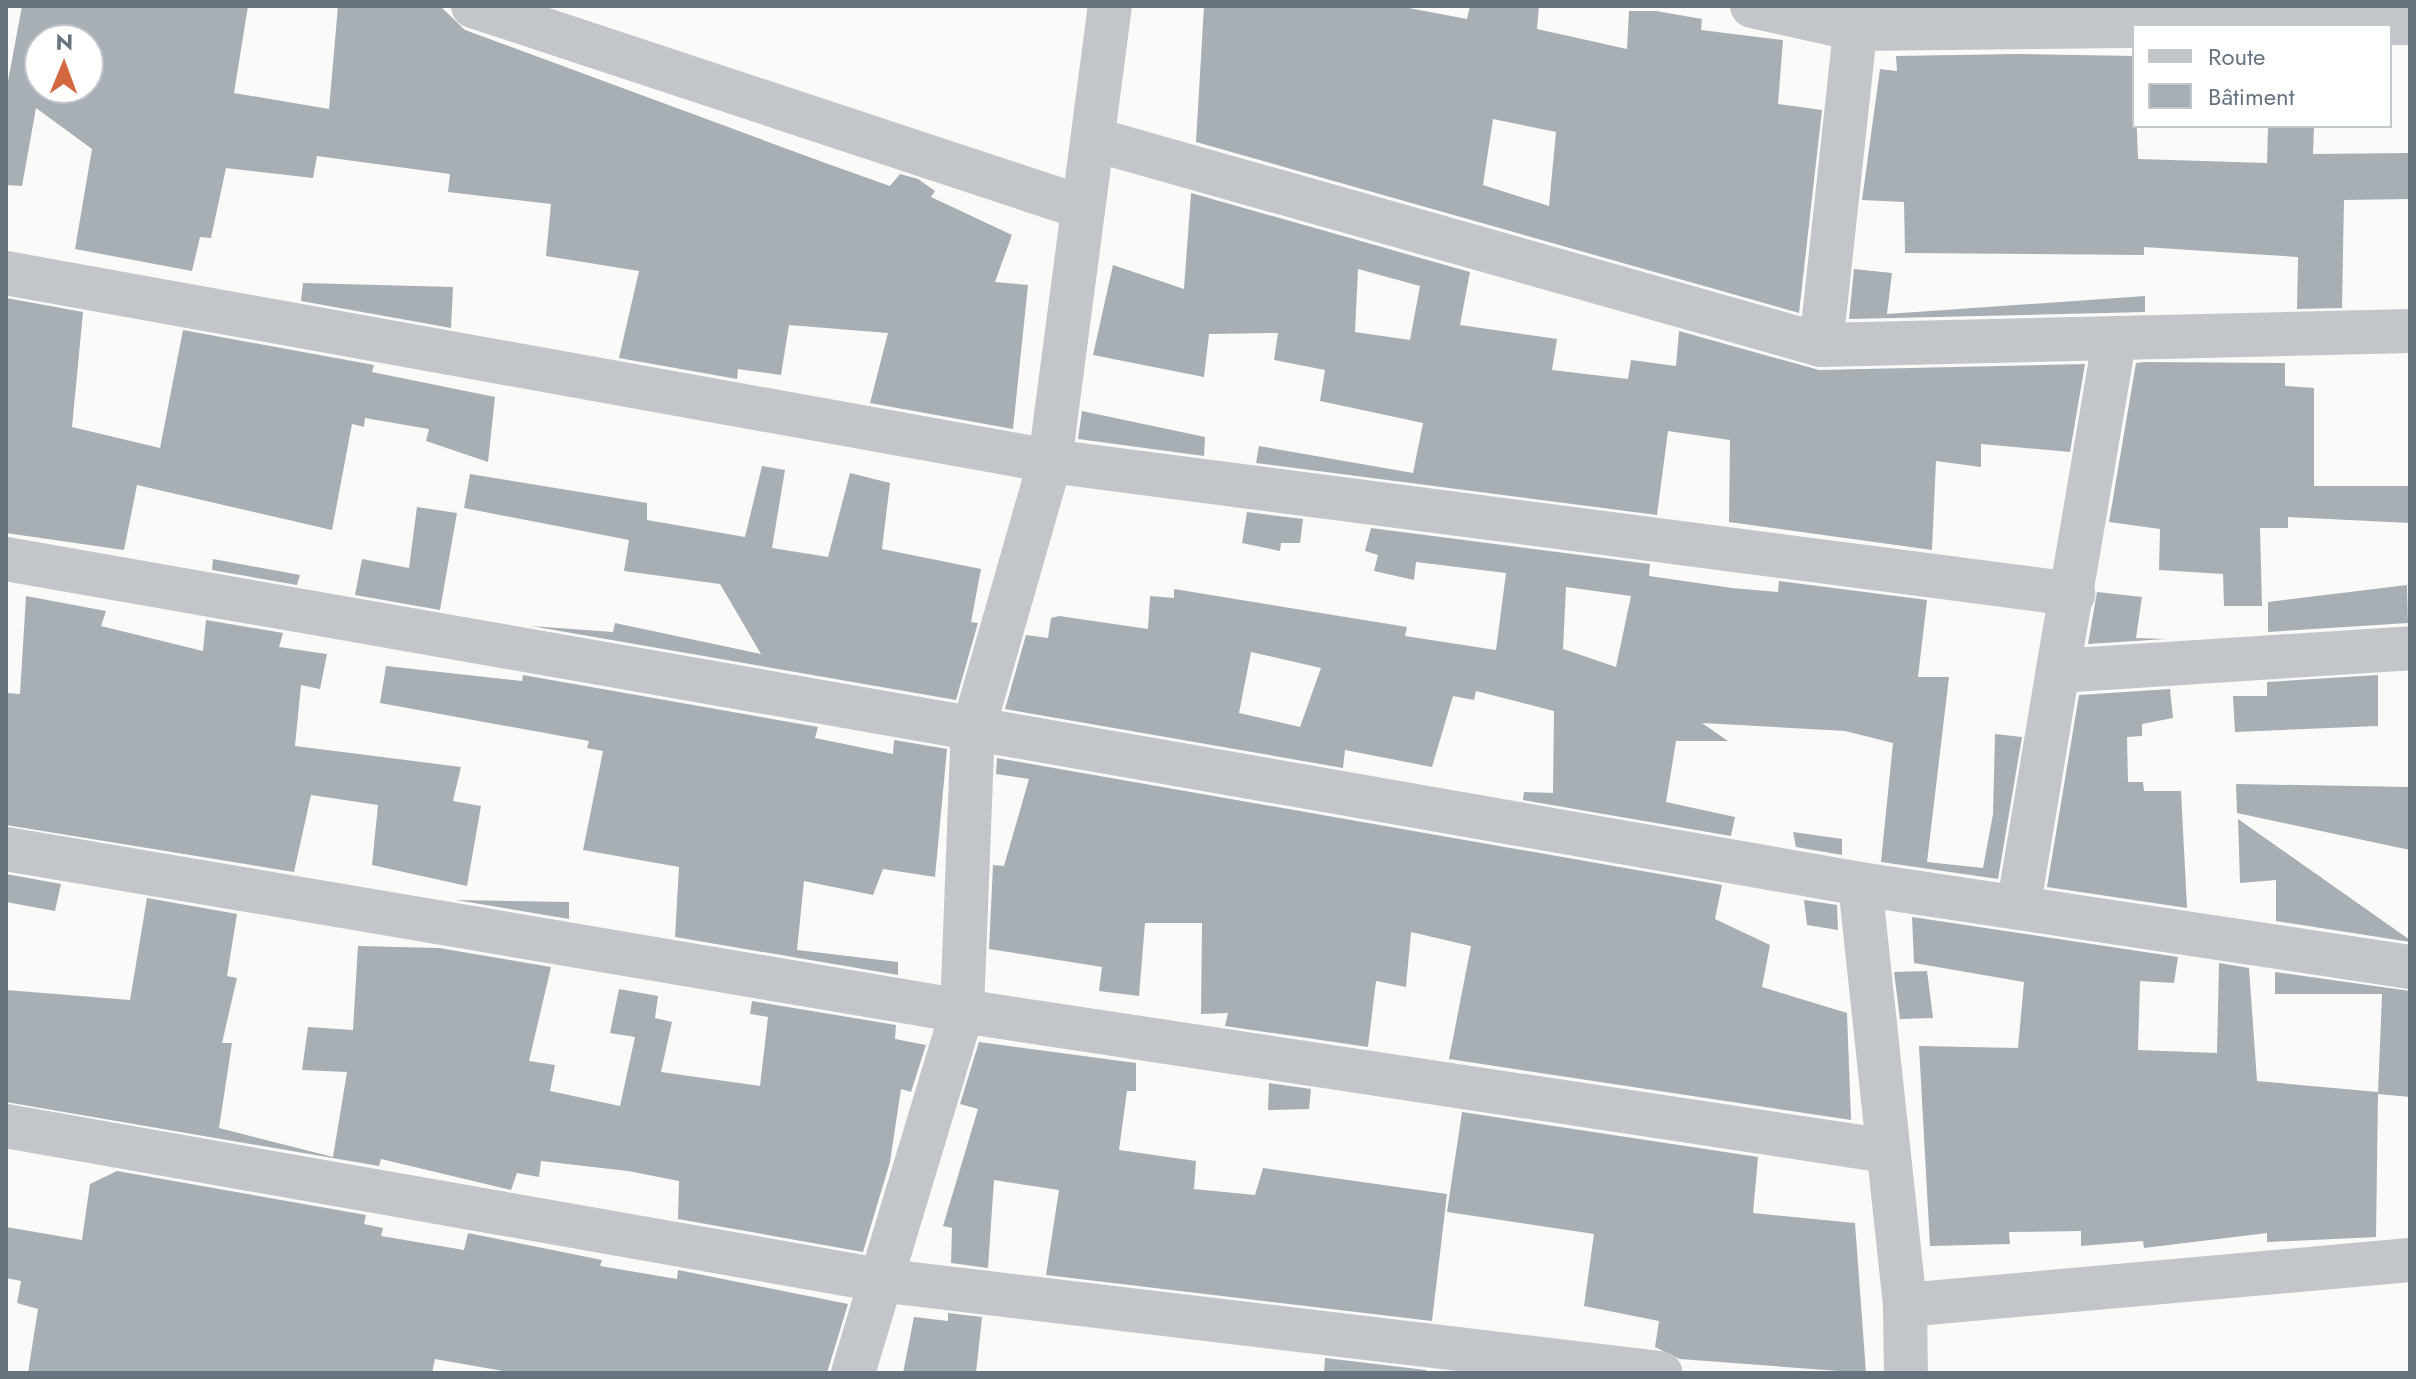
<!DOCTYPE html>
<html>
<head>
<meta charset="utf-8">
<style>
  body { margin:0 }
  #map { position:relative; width:2416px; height:1379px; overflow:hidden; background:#fafaf8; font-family:Jost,sans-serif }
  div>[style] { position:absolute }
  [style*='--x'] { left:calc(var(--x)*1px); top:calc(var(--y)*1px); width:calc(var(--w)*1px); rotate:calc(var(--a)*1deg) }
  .building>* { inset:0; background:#a7aeb4 }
  .minor>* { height:44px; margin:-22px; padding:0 22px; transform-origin:22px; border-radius:22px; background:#c2c5c9 }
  span { translate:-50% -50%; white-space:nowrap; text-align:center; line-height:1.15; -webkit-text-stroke:8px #fff; paint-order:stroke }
  .frame { position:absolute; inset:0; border:8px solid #677480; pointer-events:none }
  .legend { position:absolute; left:2132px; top:24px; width:260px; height:104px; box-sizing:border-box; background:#fff; border:2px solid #c2c7cc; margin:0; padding:10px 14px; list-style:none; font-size:24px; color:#677480 }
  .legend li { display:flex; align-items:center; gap:16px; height:40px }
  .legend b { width:40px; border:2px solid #c2c7cc }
  .north { position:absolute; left:24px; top:24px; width:80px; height:80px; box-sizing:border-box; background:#fff; border:2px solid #c2c7cc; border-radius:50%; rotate:1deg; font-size:22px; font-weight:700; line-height:32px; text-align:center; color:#677480 }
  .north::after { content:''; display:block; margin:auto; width:28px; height:36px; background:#d3673f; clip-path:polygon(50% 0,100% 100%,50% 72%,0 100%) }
</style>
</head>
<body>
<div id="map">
  <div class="building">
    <i style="clip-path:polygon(evenodd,22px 6px,248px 6px,234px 93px,329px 109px,338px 6px,440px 6px,465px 30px,828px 164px,890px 186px,900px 174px,918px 179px,935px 191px,931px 197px,1012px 235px,995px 282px,1028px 285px,1013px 429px,870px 403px,888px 333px,789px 325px,781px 375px,738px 369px,737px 379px,619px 358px,639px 271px,546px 256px,551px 204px,448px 192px,450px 174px,317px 156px,313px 178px,226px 168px,211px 238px,200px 237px,192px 271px,75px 249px,92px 149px,36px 108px,22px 186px,6px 185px,6px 92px,22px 6px,40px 40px,88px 40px,88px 88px,40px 88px,40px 40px)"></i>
    <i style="clip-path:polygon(evenodd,1204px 6px,1398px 6px,1467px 19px,1470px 6px,1539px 6px,1537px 29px,1627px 49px,1629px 11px,1656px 11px,1702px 19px,1701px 30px,1783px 40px,1778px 104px,1822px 110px,1799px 313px,1196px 142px,1204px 6px,1493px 119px,1556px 132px,1549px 206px,1483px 185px,1493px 119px)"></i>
    <i style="clip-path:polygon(2017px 54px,2134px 56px,2138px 159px,2267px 163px,2268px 126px,2314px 126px,2313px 154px,2410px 153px,2410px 199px,2344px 200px,2342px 308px,2297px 309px,2298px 257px,2144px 247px,2144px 255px,1905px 253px,1904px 202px,1862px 200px,1880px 69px,1897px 71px,1896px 56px)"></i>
    <i style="clip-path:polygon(evenodd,1191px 193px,1470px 272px,1460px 325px,1557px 339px,1552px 370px,1628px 379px,1631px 360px,1676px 366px,1679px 331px,1819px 370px,2085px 364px,2070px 452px,1981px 444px,1981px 467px,1936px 461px,1932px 550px,1729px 522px,1730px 440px,1668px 431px,1657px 515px,1256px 463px,1259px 446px,1413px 473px,1423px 423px,1320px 401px,1325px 370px,1274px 360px,1278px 333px,1209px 334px,1204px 377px,1093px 355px,1113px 265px,1184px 289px,1191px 193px,1358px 269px,1420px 286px,1410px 340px,1355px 332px,1358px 269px)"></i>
    <i style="clip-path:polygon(1854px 269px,1892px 273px,1887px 314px,2145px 296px,2145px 312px,1849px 319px)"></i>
    <i style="clip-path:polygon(303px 283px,453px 287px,451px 328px,301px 301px)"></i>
    <i style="clip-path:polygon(6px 298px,83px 312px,72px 427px,160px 448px,183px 330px,374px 365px,372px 372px,495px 397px,488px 462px,426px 441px,429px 429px,365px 418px,364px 427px,352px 424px,332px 530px,137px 485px,124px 550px,6px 533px)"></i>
    <i style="clip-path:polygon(2145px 362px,2285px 363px,2285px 386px,2314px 388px,2314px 486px,2410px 486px,2410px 523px,2288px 517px,2288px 528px,2260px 528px,2262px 606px,2224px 606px,2223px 574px,2159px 570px,2160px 529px,2109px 522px,2136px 363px)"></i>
    <i style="clip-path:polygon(1082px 411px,1205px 437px,1204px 456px,1078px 439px)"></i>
    <i style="clip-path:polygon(762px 466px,785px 470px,772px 548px,828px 557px,850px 473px,890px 483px,882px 549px,981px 569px,971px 622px,978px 623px,956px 700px,531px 626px,613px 632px,615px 623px,761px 654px,720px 584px,624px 571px,629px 540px,464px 508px,470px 474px,647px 503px,647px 520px,745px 537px)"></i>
    <i style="clip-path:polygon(417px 507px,457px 513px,440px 610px,355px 595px,362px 559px,409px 568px)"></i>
    <i style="clip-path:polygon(1247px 512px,1303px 519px,1300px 543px,1281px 543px,1280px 551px,1242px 543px)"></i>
    <i style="clip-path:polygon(evenodd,1371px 528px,1650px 564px,1649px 576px,1732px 588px,1778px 592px,1779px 581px,1927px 600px,1918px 677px,1949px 677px,1927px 862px,1983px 868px,1993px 814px,1995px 734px,2022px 737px,1998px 879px,1881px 862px,1893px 743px,1845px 731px,1702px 723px,1728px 741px,1676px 741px,1666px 802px,1735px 817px,1731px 836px,1523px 800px,1524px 792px,1553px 793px,1554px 711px,1476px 691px,1474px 700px,1453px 696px,1432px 767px,1345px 750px,1343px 768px,1005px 709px,1026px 635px,1048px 638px,1051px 618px,1059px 616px,1148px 629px,1150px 596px,1174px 598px,1174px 589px,1407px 627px,1405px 636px,1496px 650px,1506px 573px,1416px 562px,1414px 580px,1374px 571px,1378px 555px,1365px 551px,1371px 528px,1566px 587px,1631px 596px,1616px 667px,1563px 649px,1566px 587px,1371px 528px,1251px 652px,1321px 668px,1300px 727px,1239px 713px,1251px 652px)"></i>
    <i style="clip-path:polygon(213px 559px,300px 575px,297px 585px,212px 570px)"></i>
    <i style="clip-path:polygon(2407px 585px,2408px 623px,2268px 632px,2268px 602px)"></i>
    <i style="clip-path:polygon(2097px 592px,2142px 597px,2136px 638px,2166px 639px,2088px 644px)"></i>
    <i style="clip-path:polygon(26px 596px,106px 611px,101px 626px,203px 651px,206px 620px,283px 633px,279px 647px,327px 654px,320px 689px,301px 685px,295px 746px,461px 767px,453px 801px,481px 806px,467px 886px,372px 865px,378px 805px,311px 795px,294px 872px,6px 825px,6px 693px,20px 694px)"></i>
    <i style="clip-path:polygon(386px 666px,522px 681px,523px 675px,818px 727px,815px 738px,893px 754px,894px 740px,947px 749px,935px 877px,883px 869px,873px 895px,804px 881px,797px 950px,898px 962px,898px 975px,675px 937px,679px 867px,583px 850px,603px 751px,587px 748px,589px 741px,380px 703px)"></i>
    <i style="clip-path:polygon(2378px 675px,2378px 726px,2235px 732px,2233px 696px,2267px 696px,2267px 682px)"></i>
    <i style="clip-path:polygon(2170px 689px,2173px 718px,2142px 724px,2142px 736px,2127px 737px,2128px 782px,2143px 782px,2144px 791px,2181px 791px,2187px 908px,2047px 887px,2079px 695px)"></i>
    <i style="clip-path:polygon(997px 758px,1722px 885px,1715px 919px,1770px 945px,1762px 987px,1847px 1013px,1851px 1120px,1449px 1059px,1471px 946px,1411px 932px,1406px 987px,1376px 981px,1368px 1047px,1225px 1026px,1228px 1013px,1201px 1014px,1202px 923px,1145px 923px,1139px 996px,1099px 991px,1102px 967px,989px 949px,993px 865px,1004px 866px,1029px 779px,996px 774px)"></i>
    <i style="clip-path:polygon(2236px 784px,2410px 787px,2410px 850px,2237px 813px)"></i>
    <i style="clip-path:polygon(2238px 819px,2410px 940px,2410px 942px,2276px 921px,2276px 880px,2240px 883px)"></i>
    <i style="clip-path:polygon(1793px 832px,1842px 839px,1842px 855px,1796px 847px)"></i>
    <i style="clip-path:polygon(6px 874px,61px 884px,55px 911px,6px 902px)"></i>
    <i style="clip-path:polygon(147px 898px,237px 914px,227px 976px,237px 978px,222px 1043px,232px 1043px,219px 1128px,333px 1157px,347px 1072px,302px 1070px,308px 1027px,353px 1030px,358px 946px,439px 948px,551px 967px,529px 1061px,555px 1065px,550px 1091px,620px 1106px,635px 1037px,610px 1033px,619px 989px,658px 996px,655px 1018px,672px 1022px,661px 1072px,760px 1086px,768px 1017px,750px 1014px,752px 1001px,896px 1025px,895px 1039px,926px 1045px,911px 1092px,901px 1089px,890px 1162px,863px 1252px,678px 1219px,679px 1181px,628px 1171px,541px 1161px,539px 1177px,517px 1173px,511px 1190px,381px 1159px,379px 1166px,6px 1102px,6px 990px,130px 1000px)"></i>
    <i style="clip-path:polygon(456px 900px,569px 902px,569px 919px)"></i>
    <i style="clip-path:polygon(1804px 900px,1837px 905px,1838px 930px,1807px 925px)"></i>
    <i style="clip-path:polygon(1912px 917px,2178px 957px,2174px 983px,2140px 981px,2138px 1050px,2217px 1053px,2219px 963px,2249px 968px,2257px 1081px,2378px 1092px,2376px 1237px,2267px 1242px,2267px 1233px,2144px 1248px,2143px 1241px,2081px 1246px,2081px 1231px,2009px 1232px,2010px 1244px,1930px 1246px,1919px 1046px,2018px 1048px,2024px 982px,1914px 963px)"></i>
    <i style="clip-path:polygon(1927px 971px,1933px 1018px,1900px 1019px,1894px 972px)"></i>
    <i style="clip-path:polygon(2275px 972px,2410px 991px,2410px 1097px,2378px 1094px,2382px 994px,2275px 994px)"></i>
    <i style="clip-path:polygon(979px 1042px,1136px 1063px,1136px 1091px,1127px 1091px,1119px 1150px,1196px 1161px,1194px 1189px,1255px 1195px,1263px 1168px,1447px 1194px,1432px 1321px,1046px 1275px,1059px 1190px,994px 1180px,988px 1268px,951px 1263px,952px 1228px,943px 1226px,978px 1109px,960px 1104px)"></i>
    <i style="clip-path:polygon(1269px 1083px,1311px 1089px,1309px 1109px,1268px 1110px)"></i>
    <i style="clip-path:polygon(1462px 1112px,1758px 1157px,1753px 1213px,1855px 1223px,1866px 1373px,1680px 1359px,1655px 1347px,1659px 1321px,1584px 1306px,1594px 1234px,1447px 1212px)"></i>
    <i style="clip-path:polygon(117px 1171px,366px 1215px,364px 1224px,383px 1228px,381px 1236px,464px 1250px,468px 1233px,602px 1260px,600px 1266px,677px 1279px,678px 1270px,848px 1304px,827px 1373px,514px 1373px,435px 1359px,432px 1373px,28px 1373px,38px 1309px,17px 1303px,21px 1281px,6px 1278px,6px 1227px,82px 1240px,90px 1184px)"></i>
    <i style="clip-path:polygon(948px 1313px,982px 1317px,976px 1373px,903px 1373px,914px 1317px,948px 1321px)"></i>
    <i style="clip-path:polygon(1325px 1358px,1426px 1370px,1426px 1373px,1324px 1373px)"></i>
  </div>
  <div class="minor">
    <i style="--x:473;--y:6;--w:640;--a:18.29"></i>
    <i style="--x:1752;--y:6;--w:107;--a:12.5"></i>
    <i style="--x:1856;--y:29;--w:554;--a:-0.62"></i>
    <i style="--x:1096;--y:140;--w:753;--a:15.79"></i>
    <i style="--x:1821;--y:345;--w:589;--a:-1.36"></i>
    <i style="--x:6;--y:273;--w:1061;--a:10.21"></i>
    <i style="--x:1050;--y:461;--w:1032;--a:7.41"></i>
    <i style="--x:2114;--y:342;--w:334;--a:99.7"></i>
    <i style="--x:2058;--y:671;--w:353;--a:-3.7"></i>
    <i style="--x:1821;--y:345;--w:341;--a:-83.8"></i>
    <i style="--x:6;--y:559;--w:1882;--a:9.94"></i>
    <i style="--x:1860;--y:884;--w:556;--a:8.58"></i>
    <i style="--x:6;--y:849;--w:970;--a:9.62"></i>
    <i style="--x:962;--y:1011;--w:936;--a:8.61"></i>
    <i style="--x:1860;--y:884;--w:423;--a:83.9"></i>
    <i style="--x:1905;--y:1305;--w:68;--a:89.2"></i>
    <i style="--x:2019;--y:903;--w:235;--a:-80.5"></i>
    <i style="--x:6;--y:1126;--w:886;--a:10"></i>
    <i style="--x:879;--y:1280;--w:787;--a:6.79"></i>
    <i style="--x:1905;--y:1305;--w:507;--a:-5.09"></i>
    <i style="--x:853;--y:1373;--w:378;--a:-73.2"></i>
    <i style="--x:962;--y:1011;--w:281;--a:-87.8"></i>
    <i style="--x:973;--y:730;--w:280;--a:-74"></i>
    <i style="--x:1050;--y:461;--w:459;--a:-82.5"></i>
  </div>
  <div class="frame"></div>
  <ul class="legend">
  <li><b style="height:10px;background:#c2c5c9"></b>Route</li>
  <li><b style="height:22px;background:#a7aeb4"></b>Bâtiment</li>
  </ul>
  <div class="north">N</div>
</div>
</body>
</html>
